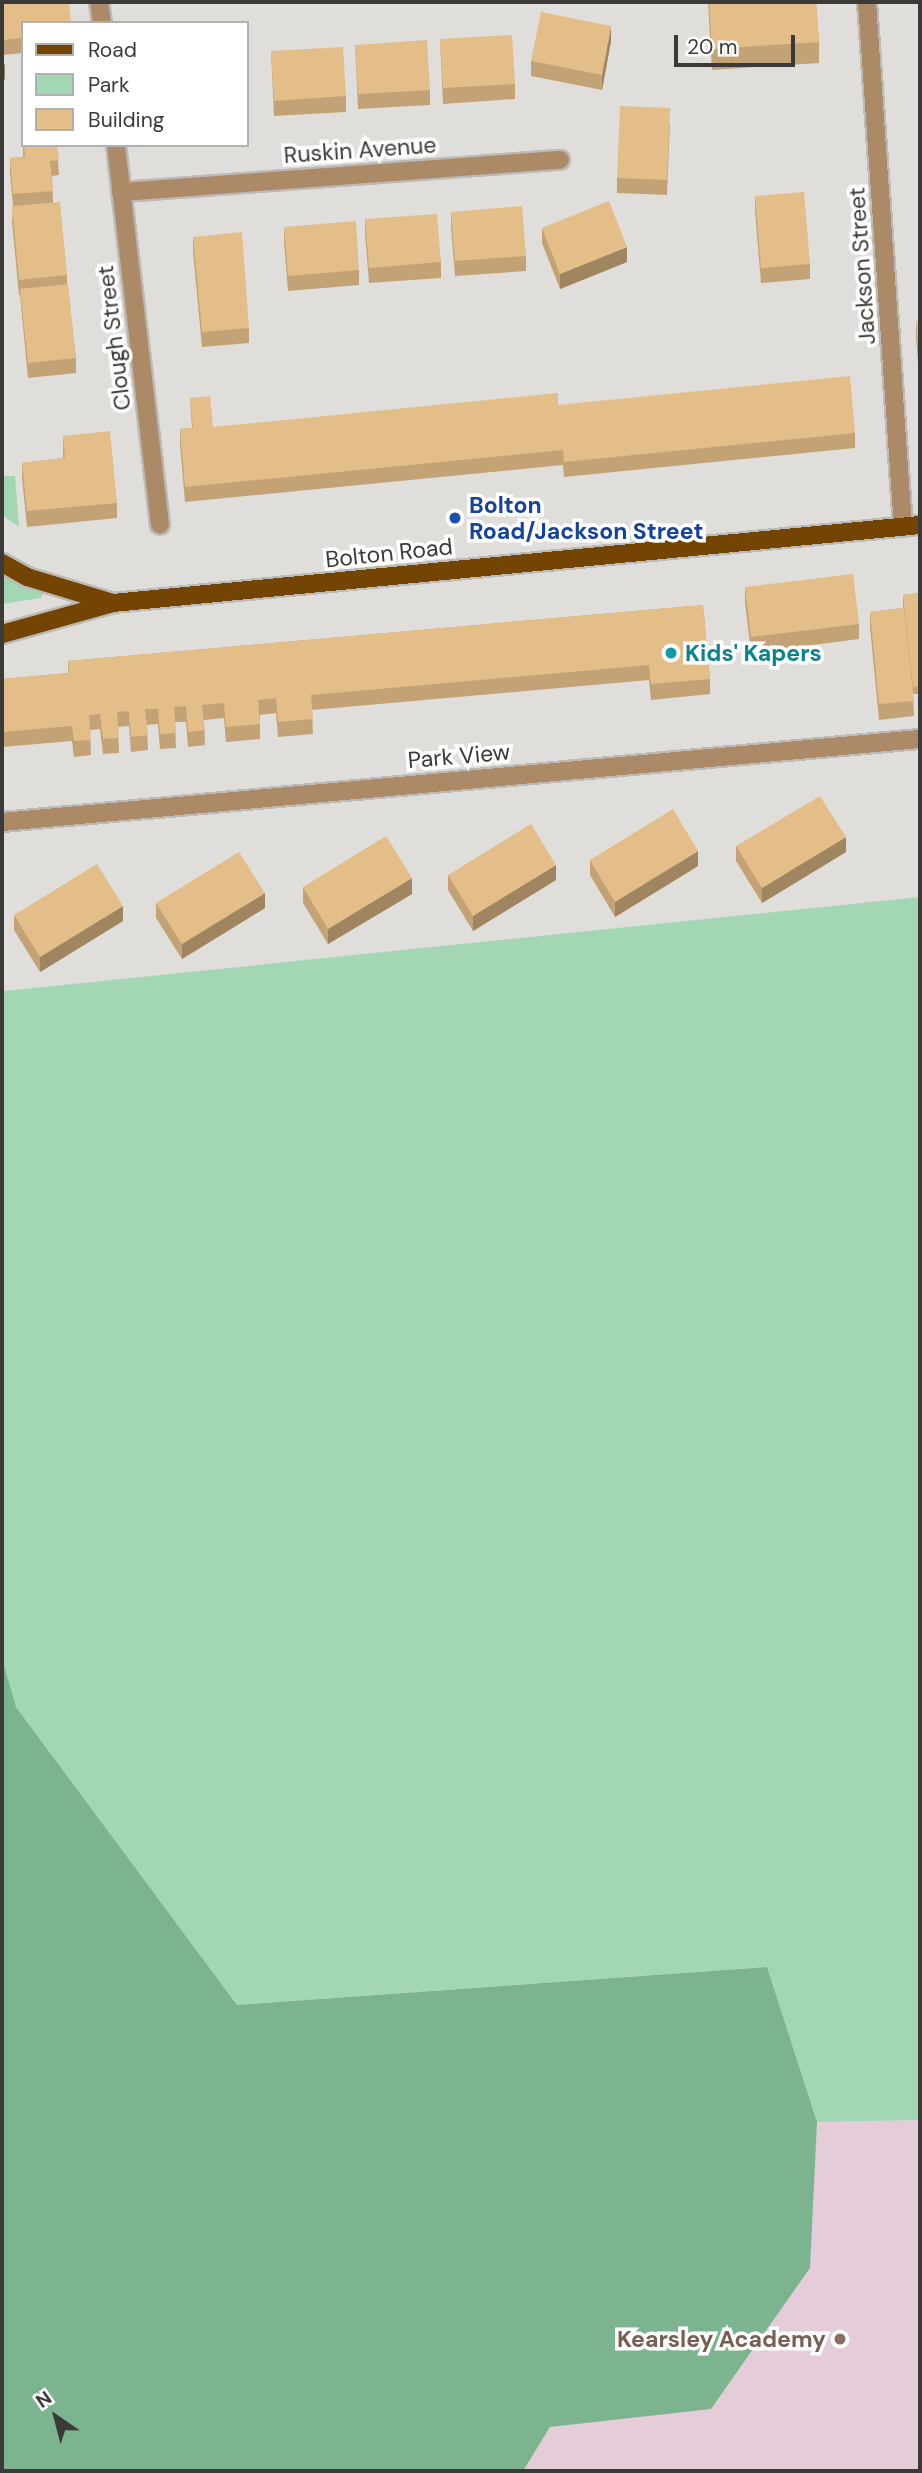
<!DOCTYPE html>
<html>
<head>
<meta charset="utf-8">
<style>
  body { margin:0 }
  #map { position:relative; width:922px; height:2473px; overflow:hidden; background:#e0dedb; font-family:"DM Sans",sans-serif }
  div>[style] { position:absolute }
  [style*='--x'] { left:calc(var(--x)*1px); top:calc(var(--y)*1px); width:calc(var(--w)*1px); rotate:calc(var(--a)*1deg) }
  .education>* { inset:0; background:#e4cdd9 }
  .green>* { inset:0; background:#a3d7b3 }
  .forest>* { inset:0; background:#7bb48e }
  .roads { filter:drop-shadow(2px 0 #bcbab7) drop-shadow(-2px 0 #bcbab7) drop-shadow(0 2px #bcbab7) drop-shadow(0 -2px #bcbab7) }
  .minor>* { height:18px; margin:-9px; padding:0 9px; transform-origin:9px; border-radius:9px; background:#ac8967 }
  .major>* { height:18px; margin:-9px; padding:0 9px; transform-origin:9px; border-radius:9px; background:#744403 }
  .wall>* { inset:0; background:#c3a376 }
  .shaded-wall>* { inset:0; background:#9f8560 }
  .building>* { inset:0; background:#e3be89 }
  .dots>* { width:19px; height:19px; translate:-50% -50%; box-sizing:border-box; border:4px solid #fff; border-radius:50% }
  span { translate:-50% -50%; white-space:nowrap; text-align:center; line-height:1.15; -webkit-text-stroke:7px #fff; paint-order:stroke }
  .street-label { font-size:23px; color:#3b3a39 }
  .transit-label { font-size:23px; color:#164399; font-weight:700 }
  .left { translate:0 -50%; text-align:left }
  .culture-label { font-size:23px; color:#0d838f; font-weight:700 }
  .education-label { font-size:23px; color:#785e54; font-weight:700 }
  .right { translate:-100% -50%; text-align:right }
  .frame { position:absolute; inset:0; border:4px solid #3b3a39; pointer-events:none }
  .legend { position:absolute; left:21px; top:21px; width:228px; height:126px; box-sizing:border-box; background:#fff; border:2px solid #b1b0b0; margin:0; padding:9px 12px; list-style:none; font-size:21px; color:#3b3a39 }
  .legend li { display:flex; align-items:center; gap:14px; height:35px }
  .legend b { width:35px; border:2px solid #b1b0b0 }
  .north { position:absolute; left:21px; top:2382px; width:70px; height:70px; -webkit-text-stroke:5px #fff; paint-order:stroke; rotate:325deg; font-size:19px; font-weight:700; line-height:28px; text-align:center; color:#3b3a39 }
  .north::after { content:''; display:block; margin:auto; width:24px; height:32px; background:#3b3a39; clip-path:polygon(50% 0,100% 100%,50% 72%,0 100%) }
  .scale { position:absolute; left:674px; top:35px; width:121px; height:32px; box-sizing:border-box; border:4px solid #3b3a39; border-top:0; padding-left:9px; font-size:21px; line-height:24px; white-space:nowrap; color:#3b3a39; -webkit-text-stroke:5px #fff; paint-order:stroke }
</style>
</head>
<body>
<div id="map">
  <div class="education">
    <i style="clip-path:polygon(920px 2120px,920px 2471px,523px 2471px,550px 2427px,711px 2409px,810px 2268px,817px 2122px)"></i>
  </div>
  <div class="green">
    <i style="clip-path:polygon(2px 476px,15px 476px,19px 527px,2px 515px)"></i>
    <i style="clip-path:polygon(2px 576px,45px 590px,41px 598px,2px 604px)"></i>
    <i style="clip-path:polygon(920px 897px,920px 2120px,817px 2122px,767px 1967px,237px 2005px,16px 1707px,2px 1658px,2px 979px,4px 991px)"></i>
  </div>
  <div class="forest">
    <i style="clip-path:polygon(2px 1658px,16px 1707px,237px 2005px,767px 1967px,817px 2122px,810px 2268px,711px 2409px,550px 2427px,523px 2471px,2px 2471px)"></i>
  </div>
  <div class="roads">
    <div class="minor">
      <i style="--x:99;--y:2;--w:21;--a:82"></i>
      <i style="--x:867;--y:2;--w:526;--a:86.08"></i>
      <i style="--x:116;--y:145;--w:382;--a:83.4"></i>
      <i style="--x:121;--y:192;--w:440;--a:-4.2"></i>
      <i style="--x:2;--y:822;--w:922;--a:-5.17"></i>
    </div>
    <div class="major">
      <i style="--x:2;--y:563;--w:29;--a:29"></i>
      <i style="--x:27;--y:577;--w:90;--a:16.8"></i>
      <i style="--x:2;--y:634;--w:115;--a:-15.6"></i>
      <i style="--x:113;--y:603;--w:811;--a:-5.52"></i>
    </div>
  </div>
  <div class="wall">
    <i style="clip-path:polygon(2px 2px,23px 23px,23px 53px,3px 55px,2px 54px)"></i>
    <i style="clip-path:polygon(708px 2px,816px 2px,819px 42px,819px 63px,712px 70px)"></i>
    <i style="clip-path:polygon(440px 39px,515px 84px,515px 99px,443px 104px)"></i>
    <i style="clip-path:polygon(611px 41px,602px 90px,531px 76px,531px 61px)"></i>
    <i style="clip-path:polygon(355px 45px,430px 90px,430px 105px,358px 109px)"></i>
    <i style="clip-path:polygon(271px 51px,346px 96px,346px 112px,274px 116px)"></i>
    <i style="clip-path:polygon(670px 123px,667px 195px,617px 193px,617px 178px)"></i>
    <i style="clip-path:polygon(23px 145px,57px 145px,59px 175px,52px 176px,53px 202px,67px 275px,67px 284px,76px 358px,76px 373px,28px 378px,20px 295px,19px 295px,12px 222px,13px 206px,10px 173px,10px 158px,23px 157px)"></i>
    <i style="clip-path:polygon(755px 196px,810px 264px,810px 279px,761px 283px,755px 211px)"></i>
    <i style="clip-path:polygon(451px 212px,526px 256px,526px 271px,455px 276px,451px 227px)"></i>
    <i style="clip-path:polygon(365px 219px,441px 262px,441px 278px,369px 283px,365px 234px)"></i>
    <i style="clip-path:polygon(284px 227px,359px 270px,359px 285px,288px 291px,284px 242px)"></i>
    <i style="clip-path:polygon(542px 228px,627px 262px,560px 289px,542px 243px)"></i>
    <i style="clip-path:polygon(193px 237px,249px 328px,249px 343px,202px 347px,193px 252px)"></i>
    <i style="clip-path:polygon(916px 321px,920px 321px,920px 386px,916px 337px)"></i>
    <i style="clip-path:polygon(190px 398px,213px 427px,558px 405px,855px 433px,855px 448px,564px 477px,563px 465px,185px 502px,180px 445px,180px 429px,192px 428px)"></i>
    <i style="clip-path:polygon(63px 436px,117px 503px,117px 518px,27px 527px,22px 478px,22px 463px,63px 458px)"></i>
    <i style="clip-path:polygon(745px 587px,859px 624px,859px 639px,751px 653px,745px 602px)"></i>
    <i style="clip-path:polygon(920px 593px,920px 694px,913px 694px,914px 716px,879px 720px,870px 627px,870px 612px,903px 608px,903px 595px)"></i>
    <i style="clip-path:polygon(703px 605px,710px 679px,710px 694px,651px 700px,649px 680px,312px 710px,313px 734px,278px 737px,276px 713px,260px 715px,260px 739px,226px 742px,224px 718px,204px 720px,205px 745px,188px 747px,186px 722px,175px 722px,176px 748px,160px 749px,158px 724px,147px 725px,148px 750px,131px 752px,129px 726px,118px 727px,119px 753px,103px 754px,100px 729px,90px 730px,91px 755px,74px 757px,72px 741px,2px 747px,2px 679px,68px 673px,68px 661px)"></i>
    <i style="clip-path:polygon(736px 846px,846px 852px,762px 903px,736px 861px)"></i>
    <i style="clip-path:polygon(590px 860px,698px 866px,615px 917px,590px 875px)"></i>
    <i style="clip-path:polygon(448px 875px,556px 880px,473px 931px,448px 890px)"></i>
    <i style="clip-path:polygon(303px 887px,412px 894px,328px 944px,303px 903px)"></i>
    <i style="clip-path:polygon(156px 903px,265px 908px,182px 959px,156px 918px)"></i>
    <i style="clip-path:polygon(14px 915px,123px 921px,40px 972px,14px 930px)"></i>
  </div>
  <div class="shaded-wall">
    <i style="clip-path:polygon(611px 26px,611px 41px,602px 90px,602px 75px)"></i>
    <i style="clip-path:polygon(5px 64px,5px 79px,2px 82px,2px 67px)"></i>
    <i style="clip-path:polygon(627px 247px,627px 262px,560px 289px,560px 274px)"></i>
    <i style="clip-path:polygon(846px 837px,846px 852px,762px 903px,762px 888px)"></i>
    <i style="clip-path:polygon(698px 851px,698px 866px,615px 917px,615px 902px)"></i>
    <i style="clip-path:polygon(556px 865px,556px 880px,473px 931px,473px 916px)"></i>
    <i style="clip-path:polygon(412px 878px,412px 894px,328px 944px,328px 929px)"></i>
    <i style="clip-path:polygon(265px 893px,265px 908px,182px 959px,182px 944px)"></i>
    <i style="clip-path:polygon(123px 906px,123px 921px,40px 972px,40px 957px)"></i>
  </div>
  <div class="building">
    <i style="clip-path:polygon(2px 2px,69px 2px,71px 23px,23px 23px,23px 38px,3px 40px,2px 39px)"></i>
    <i style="clip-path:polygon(709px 2px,816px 2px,819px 42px,712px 49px)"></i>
    <i style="clip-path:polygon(541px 12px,611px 26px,602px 75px,531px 61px)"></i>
    <i style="clip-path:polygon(512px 35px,515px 84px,443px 88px,440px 39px)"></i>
    <i style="clip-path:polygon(427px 40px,430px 90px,358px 94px,355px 45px)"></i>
    <i style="clip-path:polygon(343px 47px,346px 96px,274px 101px,271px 51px)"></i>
    <i style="clip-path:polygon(620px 106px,670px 108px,667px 180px,617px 178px)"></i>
    <i style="clip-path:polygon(24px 145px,57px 145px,59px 160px,50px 161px,53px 191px,13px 194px,10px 158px,25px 157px)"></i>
    <i style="clip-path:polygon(804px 192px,810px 264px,761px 268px,755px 196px)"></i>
    <i style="clip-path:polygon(609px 201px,627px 247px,560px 274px,542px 228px)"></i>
    <i style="clip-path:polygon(60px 202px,67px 275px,19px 280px,12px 206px)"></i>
    <i style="clip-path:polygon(522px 206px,526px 256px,455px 261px,451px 212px)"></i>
    <i style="clip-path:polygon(437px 214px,441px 262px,369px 268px,365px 219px)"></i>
    <i style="clip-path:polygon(356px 221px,359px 270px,288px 276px,284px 227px)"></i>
    <i style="clip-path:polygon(242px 232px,249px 328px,202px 332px,193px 237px)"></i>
    <i style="clip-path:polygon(68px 284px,76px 358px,28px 363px,20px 289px)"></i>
    <i style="clip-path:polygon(916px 321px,920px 321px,920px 370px)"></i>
    <i style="clip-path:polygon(850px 376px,855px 433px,564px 462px,563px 450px,185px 487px,180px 429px,193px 428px,190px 398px,210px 396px,213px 427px,558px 393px,558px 405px)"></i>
    <i style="clip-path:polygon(110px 431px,117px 503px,27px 511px,22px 463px,65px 458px,63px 436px)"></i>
    <i style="clip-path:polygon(853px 574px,859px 624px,751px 637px,745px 587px)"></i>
    <i style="clip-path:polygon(920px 593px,920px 686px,913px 687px,903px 595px)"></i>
    <i style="clip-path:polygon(703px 605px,710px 679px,651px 684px,649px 665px,311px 695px,313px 719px,278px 722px,276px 698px,258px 700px,260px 724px,226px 727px,224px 703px,202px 705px,205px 730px,188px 732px,186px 706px,174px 707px,176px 733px,160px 734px,158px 709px,145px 709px,148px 735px,131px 737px,129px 711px,117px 712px,119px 738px,103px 739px,100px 714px,89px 715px,91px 740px,74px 741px,72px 726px,2px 732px,2px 679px,69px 673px,68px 661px)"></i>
    <i style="clip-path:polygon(904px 608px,914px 701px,879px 704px,870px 612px)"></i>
    <i style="clip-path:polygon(820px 796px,846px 837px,762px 888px,736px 846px)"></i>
    <i style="clip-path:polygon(673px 809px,698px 851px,615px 902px,590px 860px)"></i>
    <i style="clip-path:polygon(531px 824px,556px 865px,473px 916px,448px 875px)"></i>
    <i style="clip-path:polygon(386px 836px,412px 878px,328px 929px,303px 887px)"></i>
    <i style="clip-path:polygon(239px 852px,265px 893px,182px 944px,156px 903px)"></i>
    <i style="clip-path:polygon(97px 864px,123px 906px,40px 957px,14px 915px)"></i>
  </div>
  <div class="dots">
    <i style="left:455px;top:518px;background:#1a4fb4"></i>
    <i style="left:671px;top:653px;background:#0f9aa8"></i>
    <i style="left:840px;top:2339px;background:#8d6e63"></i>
  </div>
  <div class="street-label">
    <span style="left:360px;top:150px;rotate:-4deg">Ruskin Avenue</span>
    <span style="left:862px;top:266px;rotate:-94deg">Jackson Street</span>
    <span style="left:114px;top:338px;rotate:-97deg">Clough Street</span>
    <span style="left:389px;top:553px;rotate:-6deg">Bolton Road</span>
    <span style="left:459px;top:756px;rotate:-5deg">Park View</span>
  </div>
  <div class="transit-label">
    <span class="left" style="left:469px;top:518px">Bolton<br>Road/Jackson Street</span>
  </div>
  <div class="culture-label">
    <span class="left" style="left:685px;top:653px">Kids' Kapers</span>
  </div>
  <div class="education-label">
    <span class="right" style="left:826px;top:2339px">Kearsley Academy</span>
  </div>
  <div class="frame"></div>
  <ul class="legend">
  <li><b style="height:9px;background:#744403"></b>Road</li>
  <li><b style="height:19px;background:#a3d7b3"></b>Park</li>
  <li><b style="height:19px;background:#e3be89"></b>Building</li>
  </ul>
  <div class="north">N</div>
  <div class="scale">20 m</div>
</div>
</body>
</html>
